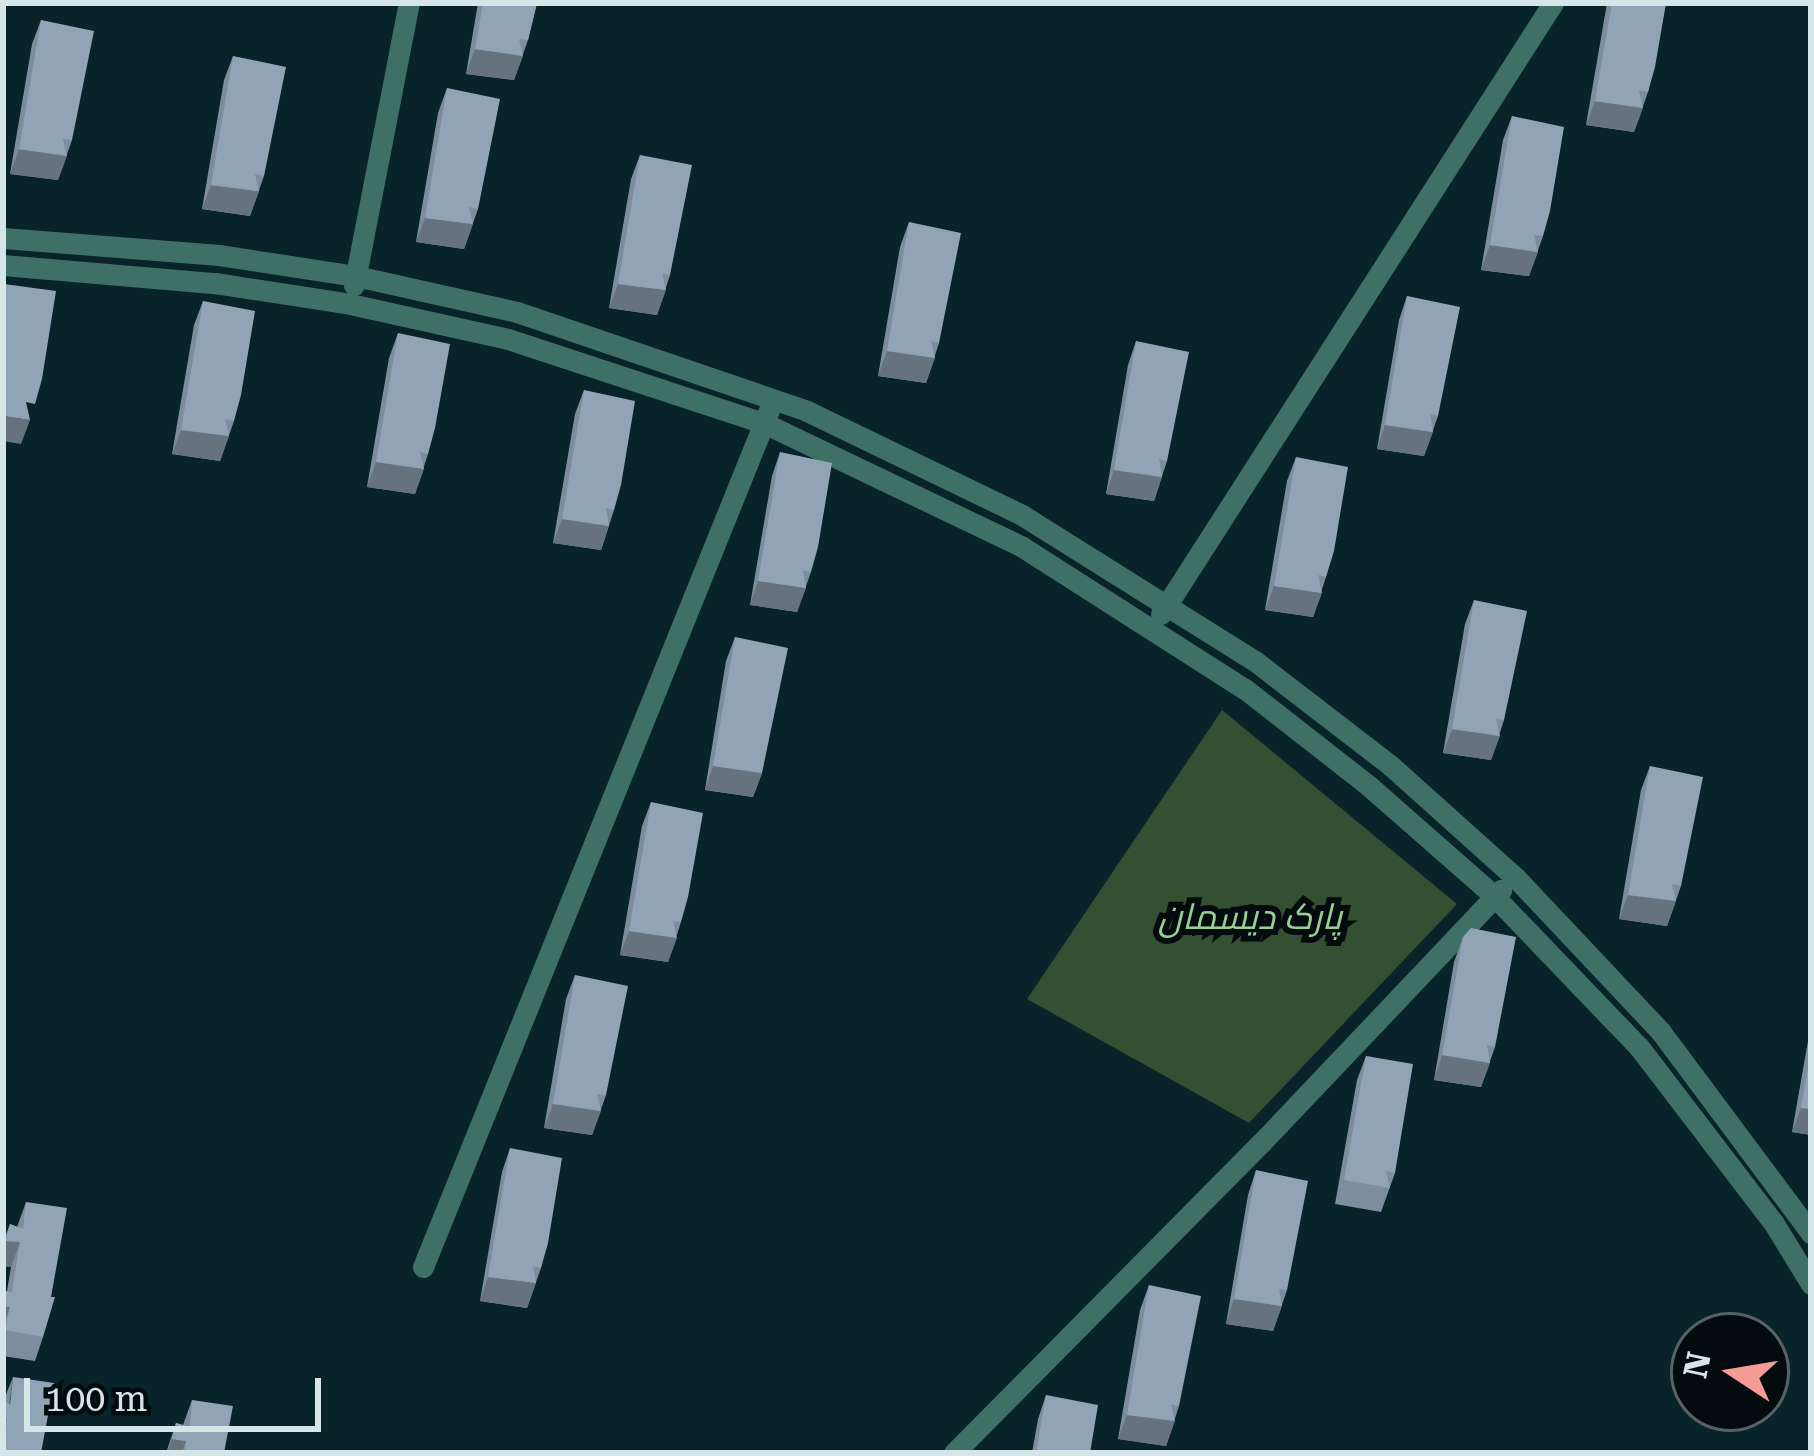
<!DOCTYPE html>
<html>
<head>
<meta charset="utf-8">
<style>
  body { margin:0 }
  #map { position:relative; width:1814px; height:1456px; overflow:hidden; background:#08242a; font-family:"Roboto Serif",Cairo,serif }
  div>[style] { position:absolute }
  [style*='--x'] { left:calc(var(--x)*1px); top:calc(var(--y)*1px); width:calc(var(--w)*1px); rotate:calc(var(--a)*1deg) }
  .green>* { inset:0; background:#335033 }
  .minor>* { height:21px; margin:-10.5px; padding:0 10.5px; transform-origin:10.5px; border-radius:10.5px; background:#3e7065 }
  .wall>* { inset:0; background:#7d8d9d }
  .shaded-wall>* { inset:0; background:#66737f }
  .building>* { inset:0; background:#91a4b6 }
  span { translate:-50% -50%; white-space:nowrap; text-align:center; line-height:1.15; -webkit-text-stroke:12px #030b0e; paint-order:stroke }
  .park-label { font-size:36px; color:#98cf96; font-style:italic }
  .frame { position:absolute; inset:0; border:6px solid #d6e5e8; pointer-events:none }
  .north { position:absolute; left:1670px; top:1312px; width:120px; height:120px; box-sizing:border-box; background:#030b0e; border:3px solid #576265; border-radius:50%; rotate:282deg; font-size:33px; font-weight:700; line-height:48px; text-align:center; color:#d6e5e8 }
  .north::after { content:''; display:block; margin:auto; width:42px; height:54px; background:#f59c95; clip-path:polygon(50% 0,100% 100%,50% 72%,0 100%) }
  .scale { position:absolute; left:24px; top:1378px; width:297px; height:54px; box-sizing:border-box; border:6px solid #d6e5e8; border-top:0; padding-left:15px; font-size:36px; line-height:42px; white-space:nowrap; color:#d6e5e8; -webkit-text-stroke:9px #030b0e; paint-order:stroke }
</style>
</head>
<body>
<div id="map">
  <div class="green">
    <i style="clip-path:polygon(1222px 710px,1457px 904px,1249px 1123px,1027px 999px)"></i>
  </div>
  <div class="minor">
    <i style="--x:3;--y:238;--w:217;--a:4.5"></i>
    <i style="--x:219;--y:255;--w:139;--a:8.7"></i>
    <i style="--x:356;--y:276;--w:165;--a:12.6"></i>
    <i style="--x:517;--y:312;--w:306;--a:18.8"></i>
    <i style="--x:807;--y:411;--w:239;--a:25.8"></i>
    <i style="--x:1022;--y:515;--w:275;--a:32.1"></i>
    <i style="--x:1255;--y:661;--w:170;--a:37.6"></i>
    <i style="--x:1390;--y:765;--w:169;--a:41.9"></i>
    <i style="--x:1516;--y:878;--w:212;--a:46.7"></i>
    <i style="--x:1661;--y:1032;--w:251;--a:53.3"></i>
    <i style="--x:3;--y:265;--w:213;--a:4.9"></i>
    <i style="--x:215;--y:283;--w:137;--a:8.8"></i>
    <i style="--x:350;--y:304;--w:162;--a:12.5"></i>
    <i style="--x:508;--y:339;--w:269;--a:18.2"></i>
    <i style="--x:764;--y:423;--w:285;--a:25.6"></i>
    <i style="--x:1021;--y:546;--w:266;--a:32.6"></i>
    <i style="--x:1245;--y:689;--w:157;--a:38"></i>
    <i style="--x:1369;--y:786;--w:167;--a:41.3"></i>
    <i style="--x:1494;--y:896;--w:209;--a:46.2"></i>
    <i style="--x:1639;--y:1047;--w:220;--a:52.6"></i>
    <i style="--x:1773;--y:1222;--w:73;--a:58.5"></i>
    <i style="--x:354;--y:285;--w:287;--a:-79"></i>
    <i style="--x:1161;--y:614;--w:726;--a:-57.32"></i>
    <i style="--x:423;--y:1267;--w:924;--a:-68.01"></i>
    <i style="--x:954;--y:1453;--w:436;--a:-45.3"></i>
    <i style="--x:1261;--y:1143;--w:349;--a:-46.5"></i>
  </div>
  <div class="wall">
    <i style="clip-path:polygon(478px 3px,537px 3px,528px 40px,514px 80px,466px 74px)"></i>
    <i style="clip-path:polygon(1607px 3px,1666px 3px,1648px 92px,1634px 132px,1586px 125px)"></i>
    <i style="clip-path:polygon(41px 20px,72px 140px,58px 180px,10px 174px,32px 44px)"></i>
    <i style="clip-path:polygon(233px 56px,264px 176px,250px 216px,202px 209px,224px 80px)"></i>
    <i style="clip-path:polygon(447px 88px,478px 209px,464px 249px,416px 242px,438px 113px)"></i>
    <i style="clip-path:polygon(1512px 116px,1543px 236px,1529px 276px,1481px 270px,1503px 140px)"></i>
    <i style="clip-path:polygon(640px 155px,670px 275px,657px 315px,609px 308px,631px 179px)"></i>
    <i style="clip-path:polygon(909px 222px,939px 343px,926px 383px,878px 376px,900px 247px)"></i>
    <i style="clip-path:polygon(1407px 296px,1438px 416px,1424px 456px,1377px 449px,1399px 320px)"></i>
    <i style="clip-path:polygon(203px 301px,234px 421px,220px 461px,172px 454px,194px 325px)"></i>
    <i style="clip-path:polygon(398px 333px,428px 454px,415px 494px,367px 487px,389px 358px)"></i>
    <i style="clip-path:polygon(1136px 341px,1167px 461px,1154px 501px,1106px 494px,1128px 365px)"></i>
    <i style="clip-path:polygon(584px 390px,614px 510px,601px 550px,553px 543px,575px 414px)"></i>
    <i style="clip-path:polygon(780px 452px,811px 572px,797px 612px,750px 605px,772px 476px)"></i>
    <i style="clip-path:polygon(1296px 457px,1326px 577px,1313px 617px,1265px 610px,1287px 481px)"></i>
    <i style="clip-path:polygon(1474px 600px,1504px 720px,1491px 760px,1443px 753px,1465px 624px)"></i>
    <i style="clip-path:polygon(735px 637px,762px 773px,753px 797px,705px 790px,726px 661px)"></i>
    <i style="clip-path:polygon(1650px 766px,1681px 886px,1667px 926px,1619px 919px,1641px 790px)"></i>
    <i style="clip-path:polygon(651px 802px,681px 922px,668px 962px,620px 955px,642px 826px)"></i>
    <i style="clip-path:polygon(1463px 937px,1495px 1047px,1481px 1087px,1434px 1080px,1454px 962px)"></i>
    <i style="clip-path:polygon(575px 975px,606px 1095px,592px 1135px,544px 1128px,566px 999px)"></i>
    <i style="clip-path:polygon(1811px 1024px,1811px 1135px,1792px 1132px)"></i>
    <i style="clip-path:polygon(1366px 1056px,1395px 1173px,1381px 1212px,1335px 1204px,1357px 1080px)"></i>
    <i style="clip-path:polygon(510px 1148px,541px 1268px,527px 1308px,480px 1301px,502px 1172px)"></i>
    <i style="clip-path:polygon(1256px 1170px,1287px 1290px,1273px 1331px,1226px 1324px,1248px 1195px)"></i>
    <i style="clip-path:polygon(26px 1202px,43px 1337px,35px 1361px,3px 1356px,3px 1291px,7px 1291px,11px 1267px,3px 1266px,3px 1242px,10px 1224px,17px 1227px)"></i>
    <i style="clip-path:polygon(1149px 1285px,1179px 1406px,1166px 1446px,1118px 1439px,1140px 1310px)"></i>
    <i style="clip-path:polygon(13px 1377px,3px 1453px,3px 1402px)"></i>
    <i style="clip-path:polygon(1046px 1395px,1090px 1453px,1032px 1453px,1038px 1419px)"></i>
    <i style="clip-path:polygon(192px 1400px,224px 1453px,166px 1453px,176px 1423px,183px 1425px)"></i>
  </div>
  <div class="shaded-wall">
    <i style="clip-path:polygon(475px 49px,523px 56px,514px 80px,466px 74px)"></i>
    <i style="clip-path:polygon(1595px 101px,1643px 108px,1634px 132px,1586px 125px)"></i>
    <i style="clip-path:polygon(19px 149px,67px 156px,58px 180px,10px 174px)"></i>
    <i style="clip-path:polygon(211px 185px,259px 191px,250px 216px,202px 209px)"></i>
    <i style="clip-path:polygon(425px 218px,473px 224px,464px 249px,416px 242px)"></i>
    <i style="clip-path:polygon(1490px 245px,1538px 252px,1529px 276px,1481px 270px)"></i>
    <i style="clip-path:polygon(618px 284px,666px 290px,657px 315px,609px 308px)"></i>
    <i style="clip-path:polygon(887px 351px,935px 358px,926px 383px,878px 376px)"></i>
    <i style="clip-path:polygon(3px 416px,30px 420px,21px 444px,3px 441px)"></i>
    <i style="clip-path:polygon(1385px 425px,1433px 432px,1424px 456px,1377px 449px)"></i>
    <i style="clip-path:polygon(181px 430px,229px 436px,220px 461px,172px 454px)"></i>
    <i style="clip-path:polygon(376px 462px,424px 469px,415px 494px,367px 487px)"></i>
    <i style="clip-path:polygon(1114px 470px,1162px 477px,1154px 501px,1106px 494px)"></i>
    <i style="clip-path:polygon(562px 519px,609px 526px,601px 550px,553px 543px)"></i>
    <i style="clip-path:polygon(758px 581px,806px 588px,797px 612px,750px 605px)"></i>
    <i style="clip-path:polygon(1274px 586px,1322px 593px,1313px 617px,1265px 610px)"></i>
    <i style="clip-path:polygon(1452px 729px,1500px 736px,1491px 760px,1443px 753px)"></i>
    <i style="clip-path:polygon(713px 766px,762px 773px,753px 797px,705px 790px)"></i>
    <i style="clip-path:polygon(1628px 895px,1676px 901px,1667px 926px,1619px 919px)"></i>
    <i style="clip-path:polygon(629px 931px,677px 938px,668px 962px,620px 955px)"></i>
    <i style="clip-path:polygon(1442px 1055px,1490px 1063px,1481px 1087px,1434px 1080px)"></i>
    <i style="clip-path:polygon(553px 1104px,601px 1111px,592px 1135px,544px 1128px)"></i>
    <i style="clip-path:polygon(1801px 1108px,1811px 1109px,1811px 1135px,1792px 1132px)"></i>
    <i style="clip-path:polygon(6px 1241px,20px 1242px,11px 1267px,3px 1266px,3px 1250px)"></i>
    <i style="clip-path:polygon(488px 1277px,536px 1283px,527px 1308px,480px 1301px)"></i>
    <i style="clip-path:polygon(1234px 1299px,1282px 1306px,1273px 1331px,1226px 1324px)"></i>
    <i style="clip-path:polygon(3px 1306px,10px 1307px,3px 1325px)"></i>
    <i style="clip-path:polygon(1127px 1415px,1175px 1421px,1166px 1446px,1118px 1439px)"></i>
    <i style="clip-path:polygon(172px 1439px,186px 1441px,182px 1453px,167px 1453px)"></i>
  </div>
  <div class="building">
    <i style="clip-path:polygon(483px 3px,537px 3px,528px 40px,519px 39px,523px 56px,475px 49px)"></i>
    <i style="clip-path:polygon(1612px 3px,1666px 3px,1655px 67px,1648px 92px,1639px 90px,1643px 108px,1595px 101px)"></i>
    <i style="clip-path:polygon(41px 20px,94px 31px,72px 140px,63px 139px,67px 156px,19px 149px)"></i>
    <i style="clip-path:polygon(233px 56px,286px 67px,264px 176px,255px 174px,259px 191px,211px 185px)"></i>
    <i style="clip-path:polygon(447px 88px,500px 99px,478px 209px,469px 207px,473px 224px,425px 218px)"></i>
    <i style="clip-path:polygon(1512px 116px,1564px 127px,1550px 211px,1543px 236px,1534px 235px,1538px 252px,1490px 245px)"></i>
    <i style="clip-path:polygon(640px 155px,692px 165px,670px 275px,662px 273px,666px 290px,618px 284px)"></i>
    <i style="clip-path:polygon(909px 222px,961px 233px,939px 343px,931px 341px,935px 358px,887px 351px)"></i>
    <i style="clip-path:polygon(4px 284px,56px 291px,42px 379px,35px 404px,26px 402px,30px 420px,3px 416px)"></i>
    <i style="clip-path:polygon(1407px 296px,1460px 307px,1438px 416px,1430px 414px,1433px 432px,1385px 425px)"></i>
    <i style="clip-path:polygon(203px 301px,255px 311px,241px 395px,234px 421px,225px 419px,229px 436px,181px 430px)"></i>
    <i style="clip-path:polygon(398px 333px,450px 344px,435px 428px,428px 454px,420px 452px,424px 469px,376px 462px)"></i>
    <i style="clip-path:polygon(1136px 341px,1189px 352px,1167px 461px,1159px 459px,1162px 477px,1114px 470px)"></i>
    <i style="clip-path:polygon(584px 390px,635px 401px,621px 485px,614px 510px,606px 508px,609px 526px,562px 519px)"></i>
    <i style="clip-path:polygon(780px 452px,832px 463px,818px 547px,811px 572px,803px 570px,806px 588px,758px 581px)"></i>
    <i style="clip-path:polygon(1296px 457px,1348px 467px,1334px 551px,1326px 577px,1318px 575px,1322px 593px,1274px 586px)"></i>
    <i style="clip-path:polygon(1474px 600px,1527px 611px,1504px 720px,1496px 719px,1500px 736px,1452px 729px)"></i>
    <i style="clip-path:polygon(735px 637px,788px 648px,762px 773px,713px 766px)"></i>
    <i style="clip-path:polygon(1650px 766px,1703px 777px,1681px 886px,1672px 884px,1676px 901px,1628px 895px)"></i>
    <i style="clip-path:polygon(651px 802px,703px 813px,688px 897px,681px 922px,673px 921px,677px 938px,629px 931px)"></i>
    <i style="clip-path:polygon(1471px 928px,1516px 937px,1495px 1047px,1487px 1045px,1490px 1063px,1442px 1055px,1463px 937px)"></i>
    <i style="clip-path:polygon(575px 975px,628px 986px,606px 1095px,597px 1094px,601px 1111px,553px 1104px)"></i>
    <i style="clip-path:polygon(1811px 1051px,1811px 1109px,1801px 1108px)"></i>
    <i style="clip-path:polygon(1366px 1056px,1413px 1064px,1395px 1173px,1386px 1171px,1390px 1188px,1344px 1180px)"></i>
    <i style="clip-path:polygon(510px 1148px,562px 1158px,548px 1243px,541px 1268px,533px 1266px,536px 1283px,488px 1277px)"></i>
    <i style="clip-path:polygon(1256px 1170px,1308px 1181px,1287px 1290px,1279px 1289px,1282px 1306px,1234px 1299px)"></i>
    <i style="clip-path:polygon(26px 1202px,67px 1208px,51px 1297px,55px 1297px,43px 1337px,5px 1330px,10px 1307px,3px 1306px,3px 1291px,12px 1292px,20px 1242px,6px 1241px,10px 1224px,23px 1229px)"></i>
    <i style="clip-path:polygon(1149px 1285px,1201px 1296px,1179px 1406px,1171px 1404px,1175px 1421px,1127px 1415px)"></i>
    <i style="clip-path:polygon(13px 1377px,54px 1383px,41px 1453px,3px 1453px,7px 1418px,3px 1417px,3px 1402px,10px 1404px)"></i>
    <i style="clip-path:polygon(1046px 1395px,1098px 1405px,1090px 1453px,1036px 1453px)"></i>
    <i style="clip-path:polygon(192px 1400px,233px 1406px,224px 1453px,184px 1453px,186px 1441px,172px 1439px,176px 1423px,190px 1427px)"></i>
  </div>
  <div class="park-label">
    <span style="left:1250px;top:918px">پارک دیسمان</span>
  </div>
  <div class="frame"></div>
  <div class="north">N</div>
  <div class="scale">100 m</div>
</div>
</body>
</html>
